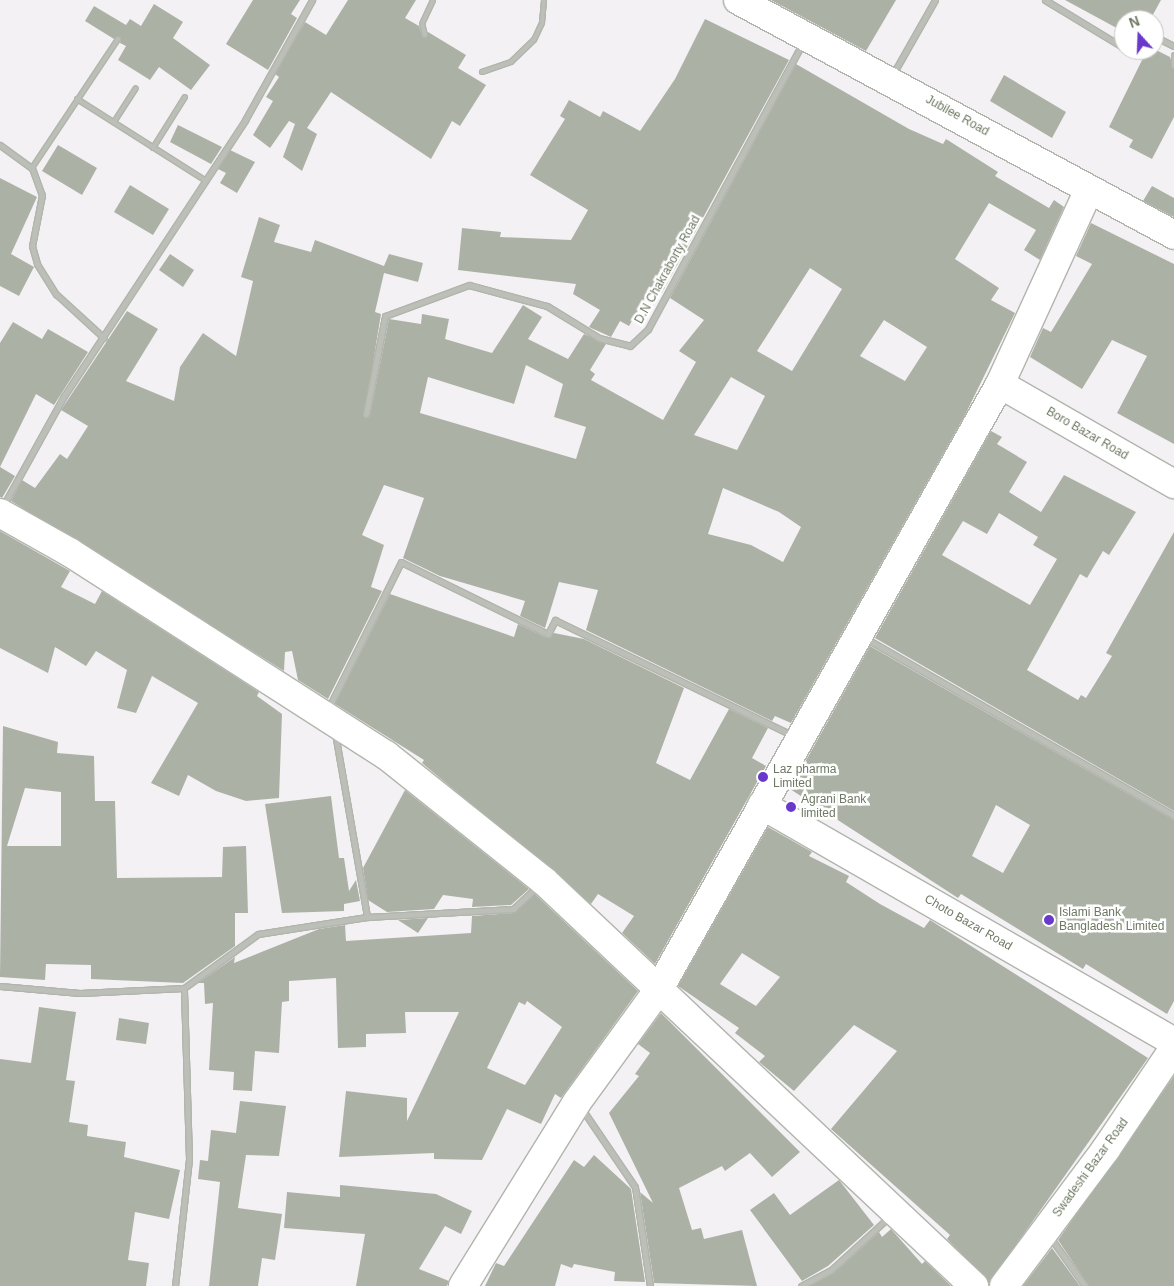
<!DOCTYPE html>
<html>
<head>
<meta charset="utf-8">
<style>
  body { margin:0 }
  #map { position:relative; width:1174px; height:1286px; overflow:hidden; background:#f4f1f4; font-family:Helvetica,sans-serif }
  div>[style] { position:absolute }
  [style*='--x'] { left:calc(var(--x)*1px); top:calc(var(--y)*1px); width:calc(var(--w)*1px); rotate:calc(var(--a)*1deg) }
  .building>* { inset:0; background:#acb1a6 }
  .roads { filter:drop-shadow(1px 0 #b1b5ac) drop-shadow(-1px 0 #b1b5ac) drop-shadow(0 1px #b1b5ac) drop-shadow(0 -1px #b1b5ac) }
  .lane>* { height:4px; margin:-2px; padding:0 2px; transform-origin:2px; border-radius:2px; background:#bbbfb7 }
  .street>* { height:5px; margin:-2.5px; padding:0 2.5px; transform-origin:2.5px; border-radius:2.5px; background:#bbbfb7 }
  .secondary>* { height:28px; margin:-14px; padding:0 14px; transform-origin:14px; border-radius:14px; background:#fff }
  .primary>* { height:28px; margin:-14px; padding:0 14px; transform-origin:14px; border-radius:14px; background:#fff }
  .dots>* { width:14px; height:14px; translate:-50% -50%; box-sizing:border-box; border:2px solid #fff; border-radius:50% }
  span { translate:-50% -50%; white-space:nowrap; text-align:center; line-height:1.15; -webkit-text-stroke:5px #fff; paint-order:stroke }
  .street-label { font-size:12px; color:#6d7963 }
  .poi-label { font-size:12px; color:#6d7963 }
  .left { translate:0 -50%; text-align:left }
  .north { position:absolute; left:1114px; top:10px; width:50px; height:50px; box-sizing:border-box; background:#fff; border:1px solid #c5c9c1; border-radius:50%; rotate:340deg; font-size:14px; font-weight:700; line-height:20px; text-align:center; color:#6d7963 }
  .north::after { content:''; display:block; margin:auto; width:18px; height:22px; background:#6939cc; clip-path:polygon(50% 0,100% 100%,50% 72%,0 100%) }
</style>
</head>
<body>
<div id="map">
  <div class="building">
    <i style="clip-path:polygon(253px 0,300px 0,291px 14px,297px 18px,268px 70px,226px 44px)"></i>
    <i style="clip-path:polygon(348px 0,416px 0,405px 18px,419px 26px,423px 38px,428px 32px,466px 55px,458px 68px,486px 85px,460px 126px,452px 121px,431px 159px,331px 92px,307px 128px,317px 134px,302px 171px,283px 157px,295px 124px,289px 121px,270px 148px,253px 135px,273px 101px,266px 97px,279px 77px,275px 74px,305px 22px,326px 35px)"></i>
    <i style="clip-path:polygon(771px 0,896px 0,866px 51px)"></i>
    <i style="clip-path:polygon(1065px 0,1161px 0,1150px 20px,1124px 20px,1124px 32px)"></i>
    <i style="clip-path:polygon(154px 4px,183px 22px,173px 38px,210px 65px,191px 90px,159px 67px,150px 80px,118px 60px,126px 46px,120px 43px,121px 37px,114px 39px,85px 21px,94px 6px,126px 25px,130px 19px,141px 26px)"></i>
    <i style="clip-path:polygon(705px 19px,789px 60px,662px 293px,651px 287px,629px 326px,620px 321px,611px 337px,589px 327px,600px 310px,573px 294px,576px 284px,458px 270px,462px 228px,501px 232px,500px 237px,571px 240px,588px 210px,530px 175px,565px 119px,560px 116px,569px 100px,600px 117px,603px 111px,640px 131px,675px 79px)"></i>
    <i style="clip-path:polygon(1154px 49px,1170px 57px,1174px 69px,1174px 117px,1152px 159px,1129px 147px,1133px 140px,1109px 127px,1147px 50px)"></i>
    <i style="clip-path:polygon(evenodd,796px 64px,909px 129px,943px 144px,946px 139px,998px 172px,995px 176px,1049px 208px,1054px 200px,1064px 207px,1040px 260px,1024px 250px,1036px 230px,989px 203px,955px 259px,999px 288px,991px 300px,1015px 313px,965px 415px,791px 723px,775px 716px,772px 721px,586px 630px,598px 590px,559px 582px,545px 628px,520px 616px,525px 601px,440px 576px,403px 558px,424px 498px,384px 485px,362px 535px,384px 545px,371px 587px,382px 591px,328px 699px,298px 680px,292px 651px,285px 652px,284px 671px,11px 501px,22px 480px,35px 488px,60px 454px,67px 459px,88px 426px,61px 410px,127px 311px,158px 329px,126px 381px,174px 401px,180px 367px,203px 333px,236px 356px,253px 281px,241px 277px,259px 217px,280px 225px,274px 242px,311px 252px,315px 240px,384px 266px,389px 254px,423px 263px,418px 282px,384px 273px,375px 312px,381px 314px,364px 418px,370px 415px,389px 319px,421px 324px,422px 314px,449px 319px,445px 339px,492px 353px,523px 305px,542px 317px,528px 339px,568px 359px,584px 334px,606px 344px,590px 370px,595px 374px,591px 380px,663px 420px,696px 362px,679px 351px,704px 320px,670px 298px,796px 64px,810px 268px,842px 289px,792px 371px,757px 351px,810px 268px,796px 64px,884px 320px,927px 347px,905px 381px,860px 356px,884px 320px,796px 64px,526px 365px,563px 384px,554px 417px,586px 427px,576px 459px,420px 413px,428px 377px,514px 404px,526px 365px,796px 64px,731px 377px,765px 396px,737px 450px,694px 435px,731px 377px,796px 64px,723px 488px,779px 512px,801px 527px,783px 562px,751px 545px,708px 534px,723px 488px)"></i>
    <i style="clip-path:polygon(1004px 75px,1066px 112px,1052px 138px,990px 101px)"></i>
    <i style="clip-path:polygon(178px 125px,222px 147px,211px 164px,170px 142px)"></i>
    <i style="clip-path:polygon(58px 145px,97px 168px,82px 195px,42px 171px)"></i>
    <i style="clip-path:polygon(230px 150px,255px 162px,237px 193px,220px 183px,226px 173px,218px 169px)"></i>
    <i style="clip-path:polygon(0 178px,37px 197px,11px 254px,34px 267px,19px 296px,0 286px)"></i>
    <i style="clip-path:polygon(130px 185px,169px 209px,153px 235px,114px 212px)"></i>
    <i style="clip-path:polygon(1152px 186px,1174px 198px,1174px 217px,1143px 201px)"></i>
    <i style="clip-path:polygon(1091px 223px,1174px 264px,1174px 444px,1117px 413px,1147px 356px,1112px 340px,1082px 389px,1030px 357px,1043px 328px,1051px 332px,1092px 264px,1076px 256px)"></i>
    <i style="clip-path:polygon(170px 254px,194px 270px,183px 287px,159px 270px)"></i>
    <i style="clip-path:polygon(13px 322px,42px 339px,48px 329px,88px 352px,54px 405px,36px 394px,0 467px,15px 476px,2px 498px,0 497px,0 343px)"></i>
    <i style="clip-path:polygon(evenodd,991px 431px,1002px 437px,997px 444px,1027px 462px,1009px 492px,1041px 512px,1064px 475px,1136px 512px,1109px 555px,1103px 551px,1087px 578px,1080px 574px,1027px 670px,1078px 700px,1081px 695px,1086px 698px,1112px 656px,1106px 653px,1174px 532px,1174px 811px,875px 638px,991px 431px,999px 513px,1038px 537px,1033px 545px,1057px 559px,1030px 605px,942px 555px,963px 521px,987px 534px,999px 513px)"></i>
    <i style="clip-path:polygon(0 531px,70px 571px,61px 587px,95px 604px,102px 591px,259px 692px,257px 696px,282px 714px,279px 798px,246px 801px,216px 791px,188px 775px,179px 796px,151px 783px,198px 703px,152px 676px,136px 713px,117px 708px,127px 670px,96px 651px,86px 666px,55px 647px,48px 673px,0 648px)"></i>
    <i style="clip-path:polygon(390px 594px,514px 637px,518px 624px,547px 638px,554px 633px,584px 639px,684px 688px,656px 763px,690px 780px,729px 709px,768px 728px,752px 758px,766px 766px,655px 964px,622px 933px,634px 916px,598px 894px,591px 904px,422px 763px,424px 760px,335px 704px)"></i>
    <i style="clip-path:polygon(evenodd,870px 646px,1174px 820px,1174px 1001px,1167px 1014px,1086px 964px,1083px 969px,961px 894px,958px 898px,790px 789px,870px 646px,996px 805px,1030px 825px,1003px 873px,972px 856px,996px 805px)"></i>
    <i style="clip-path:polygon(evenodd,3px 726px,58px 742px,57px 753px,94px 756px,95px 801px,115px 801px,117px 878px,222px 877px,223px 847px,246px 846px,248px 913px,235px 913px,235px 946px,183px 983px,91px 979px,91px 965px,46px 964px,45px 980px,0 977px,3px 726px,25px 788px,61px 792px,61px 846px,7px 846px,25px 788px)"></i>
    <i style="clip-path:polygon(405px 790px,529px 889px,511px 905px,472px 907px,473px 899px,443px 895px,434px 909px,387px 912px,368px 900px,363px 868px)"></i>
    <i style="clip-path:polygon(331px 796px,339px 858px,344px 858px,349px 891px,356px 880px,360px 901px,344px 904px,344px 911px,282px 913px,265px 804px)"></i>
    <i style="clip-path:polygon(evenodd,768px 827px,812px 852px,809px 856px,849px 876px,846px 882px,880px 904px,924px 928px,930px 920px,1148px 1058px,989px 1283px,947px 1239px,950px 1235px,831px 1129px,897px 1051px,854px 1025px,794px 1091px,759px 1062px,765px 1056px,735px 1033px,739px 1028px,678px 986px,768px 827px,742px 953px,780px 977px,756px 1006px,720px 984px,742px 953px)"></i>
    <i style="clip-path:polygon(evenodd,535px 894px,638px 991px,561px 1098px,555px 1094px,541px 1124px,507px 1109px,482px 1160px,434px 1159px,434px 1153px,339px 1157px,346px 1091px,407px 1098px,407px 1121px,459px 1012px,405px 1012px,406px 1033px,366px 1034px,366px 1047px,338px 1048px,336px 978px,289px 981px,289px 1001px,282px 1002px,279px 1053px,255px 1051px,252px 1091px,233px 1090px,234px 1072px,209px 1070px,213px 1003px,205px 1004px,204px 983px,198px 983px,235px 957px,234px 963px,319px 929px,345px 925px,346px 941px,471px 933px,472px 916px,514px 913px,535px 894px,527px 1001px,562px 1027px,525px 1085px,487px 1068px,519px 1002px,525px 1005px,527px 1001px)"></i>
    <i style="clip-path:polygon(428px 918px,418px 933px,398px 920px)"></i>
    <i style="clip-path:polygon(39px 1007px,76px 1012px,66px 1080px,75px 1081px,69px 1122px,88px 1125px,87px 1136px,126px 1142px,124px 1157px,180px 1170px,169px 1219px,135px 1212px,128px 1260px,149px 1263px,146px 1286px,0 1286px,0 1059px,31px 1063px)"></i>
    <i style="clip-path:polygon(661px 1013px,800px 1152px,772px 1177px,750px 1153px,725px 1171px,722px 1166px,679px 1188px,692px 1230px,701px 1228px,704px 1239px,742px 1230px,757px 1286px,654px 1283px,640px 1192px,653px 1203px,609px 1113px,639px 1076px,635px 1074px,650px 1053px,638px 1044px)"></i>
    <i style="clip-path:polygon(119px 1018px,149px 1023px,146px 1044px,116px 1040px)"></i>
    <i style="clip-path:polygon(1174px 1076px,1174px 1286px,1089px 1286px,1058px 1240px)"></i>
    <i style="clip-path:polygon(240px 1101px,286px 1106px,279px 1156px,246px 1155px,238px 1208px,282px 1214px,275px 1260px,262px 1258px,258px 1286px,209px 1286px,220px 1182px,198px 1179px,200px 1160px,208px 1161px,211px 1130px,236px 1133px)"></i>
    <i style="clip-path:polygon(594px 1155px,631px 1189px,645px 1282px,614px 1281px,615px 1272px,574px 1264px,572px 1268px,561px 1264px,555px 1286px,485px 1286px,496px 1263px,504px 1266px,574px 1160px,584px 1167px)"></i>
    <i style="clip-path:polygon(839px 1180px,874px 1225px,828px 1266px,802px 1281px,750px 1210px,774px 1193px,790px 1215px)"></i>
    <i style="clip-path:polygon(340px 1185px,436px 1194px,472px 1211px,461px 1234px,445px 1226px,419px 1269px,449px 1281px,447px 1286px,356px 1286px,365px 1234px,284px 1228px,287px 1192px,340px 1197px)"></i>
    <i style="clip-path:polygon(891px 1229px,922px 1264px,925px 1261px,951px 1286px,810px 1286px,834px 1273px,879px 1232px,882px 1237px)"></i>
    <i style="clip-path:polygon(1052px 1248px,1080px 1286px,1023px 1286px)"></i>
  </div>
  <div class="roads">
    <div class="lane">
      <i style="--x:425;--y:35;--w:11;--a:-105"></i>
      <i style="--x:422;--y:24;--w:26;--a:-65"></i>
      <i style="--x:482;--y:72;--w:31;--a:-19"></i>
      <i style="--x:511;--y:62;--w:32;--a:-44"></i>
      <i style="--x:534;--y:40;--w:19;--a:-65"></i>
      <i style="--x:542;--y:23;--w:23;--a:-85"></i>
      <i style="--x:77;--y:99;--w:153;--a:32.4"></i>
      <i style="--x:114;--y:122;--w:40;--a:-57.1"></i>
      <i style="--x:153;--y:148;--w:60;--a:-57.9"></i>
      <i style="--x:32;--y:168;--w:155;--a:-56.3"></i>
    </div>
    <div class="street">
      <i style="--x:1045;--y:0;--w:89;--a:31.2"></i>
      <i style="--x:1121;--y:46;--w:4;--a:-45"></i>
      <i style="--x:1154;--y:36;--w:22;--a:27"></i>
      <i style="--x:1174;--y:55;--w:10;--a:90"></i>
      <i style="--x:893;--y:74;--w:85;--a:-60.4"></i>
      <i style="--x:0;--y:145;--w:39;--a:36"></i>
      <i style="--x:32;--y:168;--w:29;--a:70"></i>
      <i style="--x:42;--y:195;--w:52;--a:101.1"></i>
      <i style="--x:32;--y:246;--w:19;--a:74"></i>
      <i style="--x:37;--y:264;--w:36;--a:58"></i>
      <i style="--x:56;--y:294;--w:65;--a:42.5"></i>
      <i style="--x:366;--y:414;--w:100;--a:-79"></i>
      <i style="--x:385;--y:316;--w:90;--a:-20.3"></i>
      <i style="--x:469;--y:285;--w:81;--a:15.1"></i>
      <i style="--x:547;--y:306;--w:61;--a:31.6"></i>
      <i style="--x:599;--y:338;--w:32;--a:14"></i>
      <i style="--x:630;--y:346;--w:25;--a:-43"></i>
      <i style="--x:648;--y:329;--w:324;--a:-61.6"></i>
      <i style="--x:3;--y:506;--w:126;--a:-61"></i>
      <i style="--x:64;--y:396;--w:330;--a:-56.7"></i>
      <i style="--x:245;--y:120;--w:137;--a:-60.8"></i>
      <i style="--x:865;--y:638;--w:357;--a:29.9"></i>
      <i style="--x:328;--y:709;--w:164;--a:-63.6"></i>
      <i style="--x:401;--y:562;--w:164;--a:26.1"></i>
      <i style="--x:548;--y:634;--w:16;--a:-63"></i>
      <i style="--x:555;--y:620;--w:263;--a:25.9"></i>
      <i style="--x:335;--y:733;--w:187;--a:80.1"></i>
      <i style="--x:0;--y:986;--w:80;--a:5"></i>
      <i style="--x:80;--y:993;--w:104;--a:-2.8"></i>
      <i style="--x:184;--y:988;--w:92;--a:-36.1"></i>
      <i style="--x:258;--y:934;--w:110;--a:-8.9"></i>
      <i style="--x:367;--y:917;--w:146;--a:-3.1"></i>
      <i style="--x:513;--y:909;--w:34;--a:-43"></i>
      <i style="--x:582;--y:1109;--w:94;--a:55.8"></i>
      <i style="--x:635;--y:1187;--w:100;--a:81.4"></i>
      <i style="--x:1050;--y:1237;--w:60;--a:54.5"></i>
      <i style="--x:175;--y:1286;--w:128;--a:-83.7"></i>
      <i style="--x:189;--y:1159;--w:171;--a:-91.7"></i>
      <i style="--x:801;--y:1286;--w:34;--a:-28"></i>
      <i style="--x:831;--y:1270;--w:79;--a:-42.4"></i>
    </div>
    <div class="secondary">
      <i style="--x:1000;--y:384;--w:201;--a:29.9"></i>
      <i style="--x:0;--y:513;--w:81;--a:29.4"></i>
      <i style="--x:71;--y:553;--w:374;--a:32.7"></i>
      <i style="--x:386;--y:755;--w:202;--a:38.6"></i>
      <i style="--x:544;--y:881;--w:591;--a:43.29"></i>
      <i style="--x:762;--y:805;--w:475;--a:29.9"></i>
      <i style="--x:463;--y:1286;--w:216;--a:-58.2"></i>
      <i style="--x:577;--y:1102;--w:140;--a:-54"></i>
      <i style="--x:659;--y:989;--w:694;--a:-60.59"></i>
      <i style="--x:1000;--y:384;--w:213;--a:-65.4"></i>
      <i style="--x:1004;--y:1286;--w:171;--a:-53.3"></i>
      <i style="--x:1106;--y:1149;--w:122;--a:-56"></i>
    </div>
    <div class="primary">
      <i style="--x:738;--y:0;--w:495;--a:28.3"></i>
    </div>
  </div>
  <div class="dots">
    <i style="left:763px;top:777px;background:#6939cc"></i>
    <i style="left:791px;top:807px;background:#6939cc"></i>
    <i style="left:1049px;top:920px;background:#6939cc"></i>
  </div>
  <div class="street-label">
    <span style="left:957px;top:116px;rotate:29deg">Jubilee Road</span>
    <span style="left:668px;top:270px;rotate:-61deg">D.N Chakraborty Road</span>
    <span style="left:1087px;top:434px;rotate:30deg">Boro Bazar Road</span>
    <span style="left:968px;top:923px;rotate:30deg">Choto Bazar Road</span>
    <span style="left:1091px;top:1168px;rotate:-54deg">Swadeshi Bazar Road</span>
  </div>
  <div class="poi-label">
    <span class="left" style="left:773px;top:777px">Laz pharma<br>Limited</span>
    <span class="left" style="left:801px;top:807px">Agrani Bank<br>limited</span>
    <span class="left" style="left:1059px;top:920px">Islami Bank<br>Bangladesh Limited</span>
  </div>
  <div class="north">N</div>
</div>
</body>
</html>
